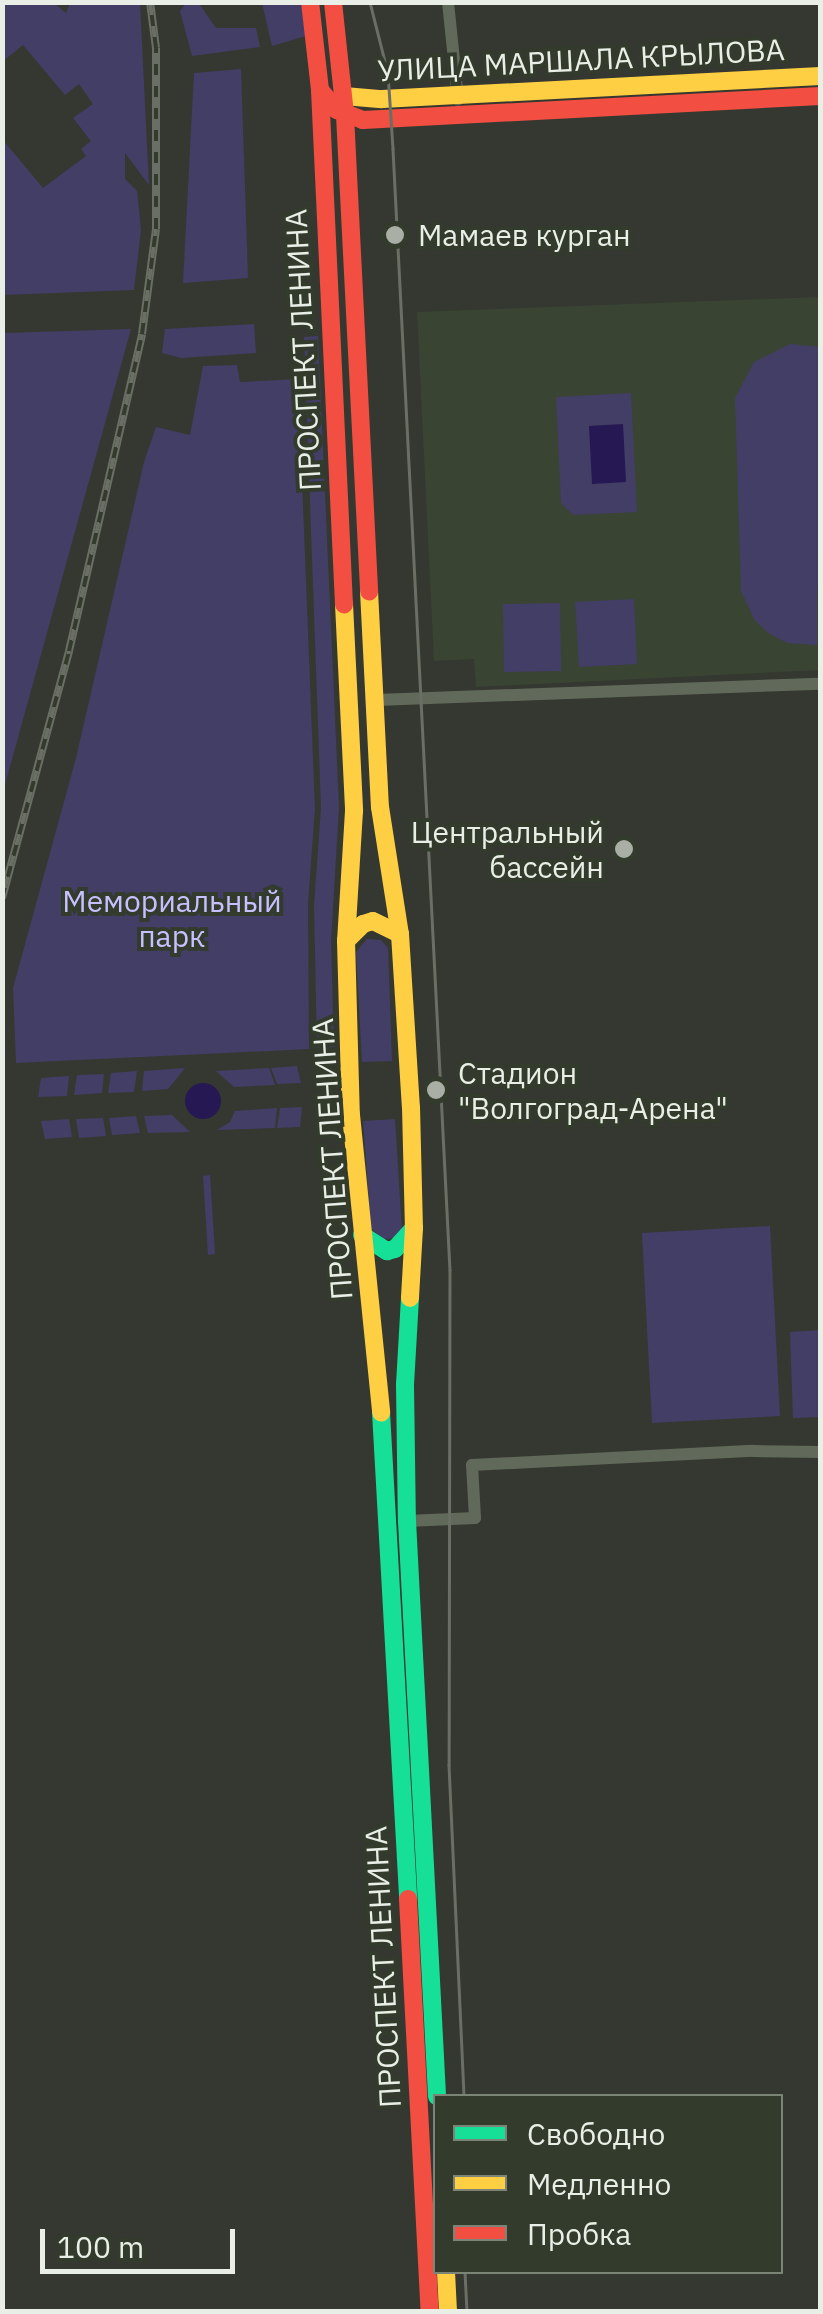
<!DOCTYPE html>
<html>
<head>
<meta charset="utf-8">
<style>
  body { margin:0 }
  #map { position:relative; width:823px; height:2314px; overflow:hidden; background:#343830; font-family:"IBM Plex Sans",sans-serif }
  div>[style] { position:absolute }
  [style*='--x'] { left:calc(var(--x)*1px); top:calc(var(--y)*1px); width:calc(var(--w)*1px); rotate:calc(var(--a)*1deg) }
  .built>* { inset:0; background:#3a4433 }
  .green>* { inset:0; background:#423e66 }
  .water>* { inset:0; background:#261853 }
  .round { border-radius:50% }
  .street>* { height:12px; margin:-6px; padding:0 6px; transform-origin:6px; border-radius:6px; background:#61695a }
  .fast>* { height:18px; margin:-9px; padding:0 9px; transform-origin:9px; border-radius:9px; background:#16e098 }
  .slow>* { height:18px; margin:-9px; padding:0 9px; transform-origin:9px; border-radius:9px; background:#ffcf43 }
  .jam>* { height:18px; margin:-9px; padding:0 9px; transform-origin:9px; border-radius:9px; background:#f24e42 }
  .tram>* { height:2.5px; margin:-1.25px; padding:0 1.25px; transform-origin:1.25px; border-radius:1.25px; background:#6a6f65 }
  .rail>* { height:8px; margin-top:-4px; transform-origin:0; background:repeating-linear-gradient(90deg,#333b2d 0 11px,#6a6f65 0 22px); box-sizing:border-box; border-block:2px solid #6a6f65 }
  .dots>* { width:28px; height:28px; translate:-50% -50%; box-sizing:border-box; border:5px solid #333b2d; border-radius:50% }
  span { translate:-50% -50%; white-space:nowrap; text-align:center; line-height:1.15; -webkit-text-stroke:8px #333b2d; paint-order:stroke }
  .street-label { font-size:30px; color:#e9efe6 }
  .poi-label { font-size:30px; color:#e9efe6 }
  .left { translate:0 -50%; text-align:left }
  .right { translate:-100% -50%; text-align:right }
  .park-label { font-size:30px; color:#c6c1fe }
  .frame { position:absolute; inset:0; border:5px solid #e9efe6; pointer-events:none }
  .legend { position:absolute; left:433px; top:2094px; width:350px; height:180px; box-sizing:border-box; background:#333b2d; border:2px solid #7c8377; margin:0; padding:12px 18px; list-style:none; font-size:30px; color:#e9efe6 }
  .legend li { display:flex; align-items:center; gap:20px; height:50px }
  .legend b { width:50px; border:2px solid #7c8377 }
  .scale { position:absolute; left:40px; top:2229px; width:195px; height:45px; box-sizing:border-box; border:5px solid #e9efe6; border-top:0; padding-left:12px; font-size:30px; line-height:35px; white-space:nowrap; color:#e9efe6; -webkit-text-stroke:8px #333b2d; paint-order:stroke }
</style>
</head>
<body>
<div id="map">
  <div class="built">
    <i style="clip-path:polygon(820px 297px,820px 670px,476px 687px,474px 659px,434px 661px,417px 312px)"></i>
  </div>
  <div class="green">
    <i style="clip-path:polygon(3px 2px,54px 3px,66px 13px,70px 3px,140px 3px,149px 185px,125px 153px,125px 179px,137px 191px,141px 230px,134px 290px,3px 295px,3px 140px,43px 188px,86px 156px,81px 149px,91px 141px,73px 118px,93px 104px,79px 84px,65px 95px,23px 45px,3px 61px)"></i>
    <i style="clip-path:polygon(186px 3px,200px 5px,216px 28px,256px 28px,260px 47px,192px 56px,180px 11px)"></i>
    <i style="clip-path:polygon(262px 3px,301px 3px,306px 36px,272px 46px)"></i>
    <i style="clip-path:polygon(241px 69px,248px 278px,183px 283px,194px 73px)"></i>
    <i style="clip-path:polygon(254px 324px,256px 353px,181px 358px,162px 353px,165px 329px)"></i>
    <i style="clip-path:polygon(131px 329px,3px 792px,3px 333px)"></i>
    <i style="clip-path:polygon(318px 336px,339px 807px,331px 941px,334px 1047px,317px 1048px,314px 905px,321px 808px,304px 337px)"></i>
    <i style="clip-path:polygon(790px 344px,820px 347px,817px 645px,787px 643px,768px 633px,754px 619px,741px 591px,735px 398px,754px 362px)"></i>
    <i style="clip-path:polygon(237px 365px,240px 382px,298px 379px,315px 809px,308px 903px,309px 1049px,16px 1063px,13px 988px,76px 758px,144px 462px,156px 427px,190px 435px,203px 366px)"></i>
    <i style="clip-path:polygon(631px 393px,637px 512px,573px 515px,561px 503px,556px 397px)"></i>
    <i style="clip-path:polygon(634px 599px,637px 664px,579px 667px,575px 602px)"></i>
    <i style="clip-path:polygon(560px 603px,561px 671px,504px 672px,503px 604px)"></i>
    <i style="clip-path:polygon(367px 939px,381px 940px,388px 948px,392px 1061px,362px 1062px,356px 952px)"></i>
    <i style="clip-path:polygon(297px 1066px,301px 1083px,277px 1084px,271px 1068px)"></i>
    <i style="clip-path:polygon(185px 1068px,168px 1089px,142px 1091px,144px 1071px)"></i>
    <i style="clip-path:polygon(269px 1068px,275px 1085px,234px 1087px,216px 1071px)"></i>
    <i style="clip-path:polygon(137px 1071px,134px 1092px,108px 1093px,111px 1073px)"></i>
    <i style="clip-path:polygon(104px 1074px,102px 1093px,74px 1095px,77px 1075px)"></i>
    <i style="clip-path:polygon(69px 1076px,67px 1096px,38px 1097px,41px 1078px)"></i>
    <i style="clip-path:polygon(302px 1107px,300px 1127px,277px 1128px,280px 1108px)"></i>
    <i style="clip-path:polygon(277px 1108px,275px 1128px,217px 1130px,230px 1122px,235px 1111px)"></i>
    <i style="clip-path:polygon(172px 1115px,190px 1132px,148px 1133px,144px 1116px)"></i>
    <i style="clip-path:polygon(136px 1116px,140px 1133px,112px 1135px,109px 1118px)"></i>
    <i style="clip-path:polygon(103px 1118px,106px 1136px,79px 1138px,76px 1119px)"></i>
    <i style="clip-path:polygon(69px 1119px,72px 1137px,45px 1139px,41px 1121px)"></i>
    <i style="clip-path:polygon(395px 1119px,402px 1231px,396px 1238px,384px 1239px,371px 1229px,363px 1121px)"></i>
    <i style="clip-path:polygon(210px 1175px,215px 1254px,208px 1255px,203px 1176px)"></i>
    <i style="clip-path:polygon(770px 1226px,780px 1416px,652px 1423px,642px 1233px)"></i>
    <i style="clip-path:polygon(820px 1330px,820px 1417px,793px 1418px,790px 1332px)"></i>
  </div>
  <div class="water">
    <i style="clip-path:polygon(623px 424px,626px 482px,592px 484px,589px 426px)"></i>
    <i class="round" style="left:185px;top:1083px;width:36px;height:36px"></i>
  </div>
  <div class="street">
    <i style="--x:448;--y:2;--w:98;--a:84.1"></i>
    <i style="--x:376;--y:700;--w:444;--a:-2.1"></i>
    <i style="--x:407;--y:1521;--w:68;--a:-2.5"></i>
    <i style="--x:475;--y:1518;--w:53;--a:-93.2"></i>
    <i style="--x:472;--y:1465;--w:281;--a:-2.9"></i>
    <i style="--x:753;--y:1451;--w:67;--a:0.9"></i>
  </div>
  <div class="fast">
    <i style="--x:362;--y:1235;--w:30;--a:33"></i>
    <i style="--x:387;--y:1251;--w:8;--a:-14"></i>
    <i style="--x:395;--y:1249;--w:28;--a:-48"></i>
    <i style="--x:410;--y:1298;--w:87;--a:93.3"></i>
    <i style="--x:405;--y:1385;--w:136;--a:89.2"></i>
    <i style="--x:407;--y:1521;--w:576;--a:87.01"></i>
    <i style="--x:381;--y:1412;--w:488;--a:86.8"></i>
  </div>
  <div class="slow">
    <i style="--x:344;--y:96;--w:38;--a:5"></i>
    <i style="--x:382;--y:99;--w:439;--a:-3"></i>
    <i style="--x:369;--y:591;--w:216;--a:87.1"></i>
    <i style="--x:380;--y:807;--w:129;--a:81.1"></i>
    <i style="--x:400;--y:934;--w:173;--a:86.4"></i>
    <i style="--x:411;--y:1107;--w:121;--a:88.6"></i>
    <i style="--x:414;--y:1228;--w:70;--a:93.3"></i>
    <i style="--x:344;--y:604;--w:207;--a:87.2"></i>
    <i style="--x:354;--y:811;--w:130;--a:93.5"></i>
    <i style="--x:346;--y:941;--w:174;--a:88.4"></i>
    <i style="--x:351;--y:1115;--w:299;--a:84.2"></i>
    <i style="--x:346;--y:941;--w:24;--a:-45"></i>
    <i style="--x:363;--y:924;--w:10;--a:-17"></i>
    <i style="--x:373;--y:921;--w:30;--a:26"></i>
    <i style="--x:446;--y:2272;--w:40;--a:87.1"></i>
  </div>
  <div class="jam">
    <i style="--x:310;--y:2;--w:89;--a:83.5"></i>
    <i style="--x:320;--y:90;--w:515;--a:87.33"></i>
    <i style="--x:333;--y:2;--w:114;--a:83.9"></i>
    <i style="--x:345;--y:115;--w:477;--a:87.1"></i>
    <i style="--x:320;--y:90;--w:26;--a:50"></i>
    <i style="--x:337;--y:110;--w:28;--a:21"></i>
    <i style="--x:363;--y:120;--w:458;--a:-3"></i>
    <i style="--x:408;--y:1899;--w:414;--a:87"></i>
  </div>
  <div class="tram">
    <i style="--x:370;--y:2;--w:73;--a:75.8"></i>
    <i style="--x:388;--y:73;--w:76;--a:86.2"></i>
    <i style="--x:393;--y:149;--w:1122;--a:87.09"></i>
    <i style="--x:450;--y:1270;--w:495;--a:90.1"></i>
    <i style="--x:449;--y:1765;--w:331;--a:87.4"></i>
    <i style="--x:465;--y:2272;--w:40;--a:87.1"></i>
  </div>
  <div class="rail">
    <i style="--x:2;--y:898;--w:256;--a:-74.8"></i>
    <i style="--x:69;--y:651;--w:325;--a:-77"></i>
    <i style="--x:142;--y:334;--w:106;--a:-82.4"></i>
    <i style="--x:156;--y:229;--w:181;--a:-90"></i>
    <i style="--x:156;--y:48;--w:46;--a:-97.4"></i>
  </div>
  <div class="dots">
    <i style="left:395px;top:235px;background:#aaafa6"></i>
    <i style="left:624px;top:849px;background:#aaafa6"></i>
    <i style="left:436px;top:1090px;background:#aaafa6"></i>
  </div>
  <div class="street-label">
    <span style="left:581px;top:60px;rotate:-3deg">УЛИЦА МАРШАЛА КРЫЛОВА</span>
    <span style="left:303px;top:350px;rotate:-93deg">ПРОСПЕКТ ЛЕНИНА</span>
    <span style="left:332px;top:1159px;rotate:-94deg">ПРОСПЕКТ ЛЕНИНА</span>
    <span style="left:383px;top:1967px;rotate:-93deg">ПРОСПЕКТ ЛЕНИНА</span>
  </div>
  <div class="poi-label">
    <span class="left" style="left:418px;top:235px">Мамаев курган</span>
    <span class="right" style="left:604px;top:849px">Центральный<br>бассейн</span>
    <span class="left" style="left:458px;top:1090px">Стадион<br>"Волгоград-Арена"</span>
  </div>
  <div class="park-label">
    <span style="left:172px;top:918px">Мемориальный<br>парк</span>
  </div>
  <div class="frame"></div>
  <ul class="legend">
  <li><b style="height:12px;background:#16e098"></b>Свободно</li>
  <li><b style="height:12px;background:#ffcf43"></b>Медленно</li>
  <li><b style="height:12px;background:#f24e42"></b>Пробка</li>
  </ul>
  <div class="scale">100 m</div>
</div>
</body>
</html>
